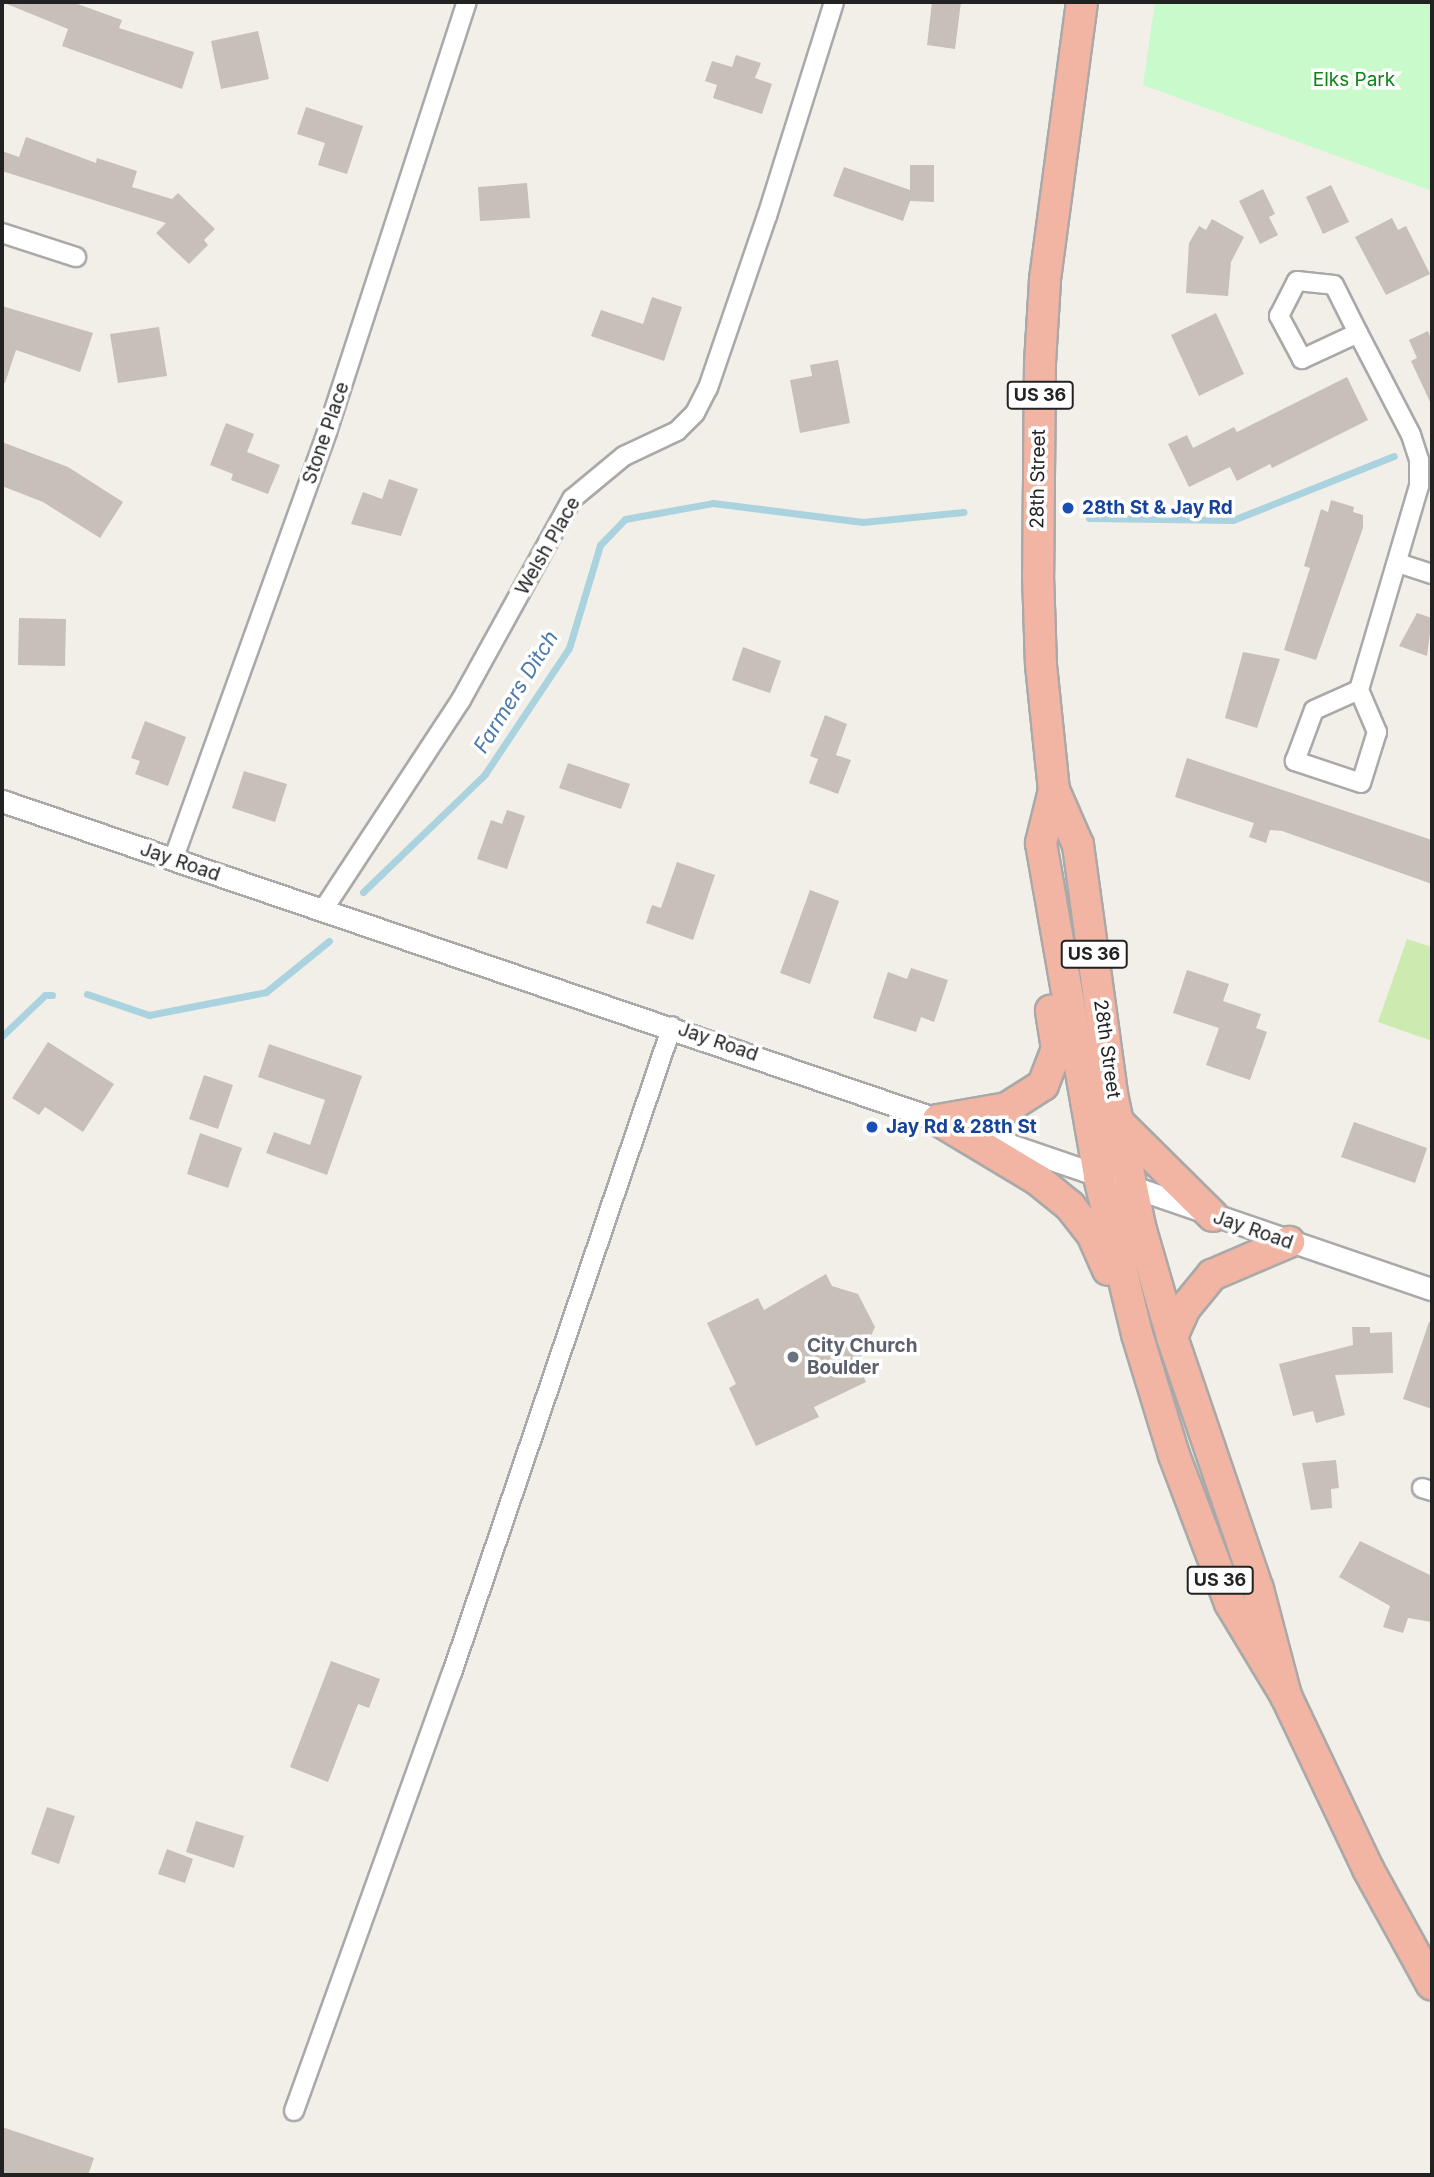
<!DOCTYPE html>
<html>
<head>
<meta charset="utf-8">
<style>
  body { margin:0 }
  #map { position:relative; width:1434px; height:2177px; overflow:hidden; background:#f2efe9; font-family:Inter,sans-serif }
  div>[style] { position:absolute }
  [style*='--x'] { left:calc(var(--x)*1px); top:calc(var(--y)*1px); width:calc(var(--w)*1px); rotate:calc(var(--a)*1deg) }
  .grass>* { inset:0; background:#cdebb0 }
  .park>* { inset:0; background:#c8facc }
  .stream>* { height:7px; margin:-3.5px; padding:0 3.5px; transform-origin:3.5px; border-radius:3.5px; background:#aad3df }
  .building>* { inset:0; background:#c7bfb8 }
  .roads { filter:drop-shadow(2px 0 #a9a9a9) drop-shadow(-2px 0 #a9a9a9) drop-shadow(0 2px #a9a9a9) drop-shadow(0 -2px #a9a9a9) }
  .minor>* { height:18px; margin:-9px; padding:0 9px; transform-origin:9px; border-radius:9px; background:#fff }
  .tertiary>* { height:21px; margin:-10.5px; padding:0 10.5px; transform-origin:10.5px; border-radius:10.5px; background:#fff }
  .trunk>* { height:30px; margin:-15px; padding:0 15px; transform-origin:15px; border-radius:15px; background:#f2b4a3 }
  .dots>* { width:19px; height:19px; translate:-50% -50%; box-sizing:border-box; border:4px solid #fff; border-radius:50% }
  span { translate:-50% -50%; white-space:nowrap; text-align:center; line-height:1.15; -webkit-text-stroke:7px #fff; paint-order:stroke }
  .shield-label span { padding:2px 5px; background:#fff; border:2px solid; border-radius:5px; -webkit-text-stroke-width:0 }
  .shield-label { font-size:18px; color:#222; font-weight:700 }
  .park-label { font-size:19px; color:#0c8416 }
  .street-label { font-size:19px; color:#222 }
  .transit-label { font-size:19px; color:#164399; font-weight:700 }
  .left { translate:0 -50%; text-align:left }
  .worship-label { font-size:19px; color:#5b616d; font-weight:700 }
  .water-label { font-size:21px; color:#4a7aab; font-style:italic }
  .frame { position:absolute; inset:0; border:4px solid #222; pointer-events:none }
</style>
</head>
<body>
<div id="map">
  <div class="grass">
    <i style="clip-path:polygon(1407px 939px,1432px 947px,1432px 1041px,1378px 1022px)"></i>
  </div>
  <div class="park">
    <i style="clip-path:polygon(1155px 2px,1432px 2px,1432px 191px,1143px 85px)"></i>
  </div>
  <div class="stream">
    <i style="--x:1089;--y:518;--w:144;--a:0.8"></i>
    <i style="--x:1233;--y:520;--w:173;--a:-21.7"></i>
    <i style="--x:363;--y:892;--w:170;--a:-44"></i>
    <i style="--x:485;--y:774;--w:151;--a:-56.3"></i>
    <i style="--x:569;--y:648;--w:108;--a:-73.2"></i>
    <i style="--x:600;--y:545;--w:36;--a:-46"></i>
    <i style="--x:625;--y:519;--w:89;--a:-10.3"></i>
    <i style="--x:713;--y:503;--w:151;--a:7.2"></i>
    <i style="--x:863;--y:522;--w:101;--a:-5.7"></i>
    <i style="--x:87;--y:994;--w:65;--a:18.7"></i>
    <i style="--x:149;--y:1015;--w:119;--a:-11.1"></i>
    <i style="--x:266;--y:992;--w:81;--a:-39"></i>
    <i style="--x:2;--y:1036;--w:59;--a:-43.6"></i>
    <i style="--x:45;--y:995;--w:7;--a:0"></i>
  </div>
  <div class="building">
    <i style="clip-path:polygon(2px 2px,72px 2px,122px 20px,119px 28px,194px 52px,182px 89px,62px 46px,68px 29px)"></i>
    <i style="clip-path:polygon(932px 2px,961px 2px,955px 49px,927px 45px)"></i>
    <i style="clip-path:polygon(258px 31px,269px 79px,221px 89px,211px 41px)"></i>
    <i style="clip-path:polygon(736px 55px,761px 63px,755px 78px,772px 84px,762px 114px,713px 98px,717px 85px,705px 81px,712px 61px,732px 67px)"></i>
    <i style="clip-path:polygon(306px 107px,363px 126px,347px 174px,318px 165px,325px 143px,297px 134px)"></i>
    <i style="clip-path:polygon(26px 137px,96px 163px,97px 158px,137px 171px,132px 187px,172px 199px,178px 193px,215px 229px,204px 240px,208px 245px,189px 264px,156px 233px,166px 223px,2px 171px,2px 151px,19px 157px)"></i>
    <i style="clip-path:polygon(910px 165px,934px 165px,934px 202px,910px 201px,903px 221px,833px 196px,844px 167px,910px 190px)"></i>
    <i style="clip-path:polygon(527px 183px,530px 218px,480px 221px,478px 187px)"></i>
    <i style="clip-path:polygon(1331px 185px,1349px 222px,1323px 234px,1306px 197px)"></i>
    <i style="clip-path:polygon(1263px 189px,1275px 214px,1269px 217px,1278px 235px,1260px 244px,1239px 201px)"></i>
    <i style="clip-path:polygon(1392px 218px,1398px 230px,1406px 226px,1430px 274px,1386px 295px,1355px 237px)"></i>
    <i style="clip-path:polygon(1212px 219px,1244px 237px,1231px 262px,1228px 296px,1186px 293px,1189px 243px,1199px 226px,1206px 230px)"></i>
    <i style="clip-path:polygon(652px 297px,682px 307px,664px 361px,591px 336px,601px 310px,643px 324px)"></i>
    <i style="clip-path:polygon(2px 306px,93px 333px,80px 372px,16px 350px,5px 383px,2px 383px)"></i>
    <i style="clip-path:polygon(1216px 313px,1244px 374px,1199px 396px,1171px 335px)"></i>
    <i style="clip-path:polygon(159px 327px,167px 376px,118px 383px,110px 334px)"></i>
    <i style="clip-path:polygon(1428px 331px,1432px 341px,1432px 406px,1411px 361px,1417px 358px,1409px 340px)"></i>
    <i style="clip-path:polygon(838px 360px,850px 423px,800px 433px,790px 380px,812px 376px,810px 365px)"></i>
    <i style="clip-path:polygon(1347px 377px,1368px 420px,1272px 468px,1270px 464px,1237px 481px,1230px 467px,1189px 487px,1168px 444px,1187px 435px,1193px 448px,1234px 427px,1237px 432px)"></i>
    <i style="clip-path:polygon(226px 423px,254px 434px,247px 452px,280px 465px,268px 494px,231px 480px,233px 474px,210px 465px)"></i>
    <i style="clip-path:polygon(2px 442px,68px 467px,123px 502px,100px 538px,43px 502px,2px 486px)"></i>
    <i style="clip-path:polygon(389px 479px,418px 489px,401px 536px,351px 524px,363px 492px,382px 499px)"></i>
    <i style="clip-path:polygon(1331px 500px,1354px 507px,1353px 512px,1363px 515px,1363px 528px,1316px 660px,1284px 650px,1310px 568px,1304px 566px,1321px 509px,1328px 512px)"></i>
    <i style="clip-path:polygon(1417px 613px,1432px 618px,1427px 656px,1399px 646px)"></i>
    <i style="clip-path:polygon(19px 618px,66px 619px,65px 666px,18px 665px)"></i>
    <i style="clip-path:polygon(743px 647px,781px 661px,770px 693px,732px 680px)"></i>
    <i style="clip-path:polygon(1243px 652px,1280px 659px,1257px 728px,1225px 718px)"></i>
    <i style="clip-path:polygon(825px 715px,847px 724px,836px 755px,851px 760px,838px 794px,809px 783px,818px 759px,810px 756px)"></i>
    <i style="clip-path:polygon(145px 721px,186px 737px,168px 786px,135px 774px,140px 761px,131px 758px)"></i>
    <i style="clip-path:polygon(1187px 758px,1432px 840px,1432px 884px,1282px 831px,1270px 830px,1266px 843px,1249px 837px,1254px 823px,1175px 797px)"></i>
    <i style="clip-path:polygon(568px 763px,630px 784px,621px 809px,559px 788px)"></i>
    <i style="clip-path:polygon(244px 771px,287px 784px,275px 822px,232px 808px)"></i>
    <i style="clip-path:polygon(507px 810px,525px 816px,507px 869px,477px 859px,491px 820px,502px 824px)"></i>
    <i style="clip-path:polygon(677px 862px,715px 875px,693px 940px,646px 923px,652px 905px,661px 908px)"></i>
    <i style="clip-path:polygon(810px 890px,839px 901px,810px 984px,780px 973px)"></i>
    <i style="clip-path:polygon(911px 968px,948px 980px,934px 1022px,921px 1017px,916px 1032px,873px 1018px,888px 972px,907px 979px)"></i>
    <i style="clip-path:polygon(1187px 970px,1229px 984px,1223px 1001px,1261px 1014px,1256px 1028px,1267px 1032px,1250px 1080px,1206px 1065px,1219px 1028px,1173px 1013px)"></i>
    <i style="clip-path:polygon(48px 1042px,114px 1084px,83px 1132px,45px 1107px,39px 1115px,12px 1098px)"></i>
    <i style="clip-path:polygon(269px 1044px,362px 1076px,327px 1175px,266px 1153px,274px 1132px,310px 1145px,325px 1100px,258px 1077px)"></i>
    <i style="clip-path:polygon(204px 1075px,233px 1085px,218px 1129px,189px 1119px)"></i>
    <i style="clip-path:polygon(1354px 1122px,1427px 1148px,1415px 1183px,1341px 1157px)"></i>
    <i style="clip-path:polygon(200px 1133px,242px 1148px,228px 1188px,187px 1174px)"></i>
    <i style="clip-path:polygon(826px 1274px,832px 1286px,858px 1294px,875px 1327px,858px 1365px,866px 1382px,814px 1407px,819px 1417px,756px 1446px,729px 1388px,736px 1384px,707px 1323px,758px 1298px,764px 1310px)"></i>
    <i style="clip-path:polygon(1429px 1322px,1432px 1323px,1432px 1409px,1403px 1399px)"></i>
    <i style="clip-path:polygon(1352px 1327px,1370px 1327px,1370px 1333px,1392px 1332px,1393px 1373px,1335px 1375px,1345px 1415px,1316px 1423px,1313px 1411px,1293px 1416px,1279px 1364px,1353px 1345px)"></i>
    <i style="clip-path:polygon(1336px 1460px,1339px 1488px,1331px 1489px,1332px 1508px,1311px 1510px,1302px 1463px)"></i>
    <i style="clip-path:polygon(1360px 1541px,1432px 1576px,1432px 1622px,1408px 1618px,1403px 1633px,1383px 1627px,1390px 1606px,1339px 1577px)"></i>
    <i style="clip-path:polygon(331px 1661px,380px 1679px,369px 1708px,358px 1704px,328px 1782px,290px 1767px)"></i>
    <i style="clip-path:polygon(47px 1807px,75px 1816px,59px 1864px,31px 1854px)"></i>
    <i style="clip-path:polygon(196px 1821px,244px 1836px,234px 1868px,186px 1852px)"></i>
    <i style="clip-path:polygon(167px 1849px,193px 1859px,185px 1883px,158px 1874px)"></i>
    <i style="clip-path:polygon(2px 2127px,94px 2158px,88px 2175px,2px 2175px)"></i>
  </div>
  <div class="roads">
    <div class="minor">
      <i style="--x:2;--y:233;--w:78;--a:18"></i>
      <i style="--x:1297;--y:281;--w:37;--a:6"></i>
      <i style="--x:1334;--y:285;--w:54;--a:63.4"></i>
      <i style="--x:1358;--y:333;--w:62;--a:155.1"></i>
      <i style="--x:1302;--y:359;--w:49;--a:-118.1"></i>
      <i style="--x:1279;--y:316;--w:39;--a:-63"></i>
      <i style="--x:1358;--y:333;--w:115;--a:62.5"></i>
      <i style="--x:1411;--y:435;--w:26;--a:72"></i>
      <i style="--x:1419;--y:460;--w:26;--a:90"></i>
      <i style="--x:1419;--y:486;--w:213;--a:106.4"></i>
      <i style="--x:1398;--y:563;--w:36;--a:18"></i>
      <i style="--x:1359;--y:690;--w:46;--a:66.8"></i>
      <i style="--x:1377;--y:732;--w:53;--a:107.4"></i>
      <i style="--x:1361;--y:783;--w:70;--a:-161.6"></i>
      <i style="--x:1295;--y:761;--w:54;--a:-69.6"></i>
      <i style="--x:1314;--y:710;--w:49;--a:-24"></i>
      <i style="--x:173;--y:860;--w:455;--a:-70.2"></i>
      <i style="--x:327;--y:432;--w:452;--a:-72"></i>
      <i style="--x:323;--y:910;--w:251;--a:-56.7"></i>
      <i style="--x:461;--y:700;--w:230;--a:-61.1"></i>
      <i style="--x:572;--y:499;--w:67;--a:-39.6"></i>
      <i style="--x:624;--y:456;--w:59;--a:-25.3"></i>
      <i style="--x:677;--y:431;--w:25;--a:-45"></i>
      <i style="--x:695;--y:413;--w:28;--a:-63"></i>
      <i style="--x:708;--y:388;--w:182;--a:-71.1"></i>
      <i style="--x:767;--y:216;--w:224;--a:-72.6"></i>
      <i style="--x:1422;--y:1488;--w:10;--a:17"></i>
      <i style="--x:294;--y:2111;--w:466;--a:-70.2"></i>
      <i style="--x:452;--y:1673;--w:683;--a:-71.22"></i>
    </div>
    <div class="tertiary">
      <i style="--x:2;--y:801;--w:1002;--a:18.81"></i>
      <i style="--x:984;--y:1136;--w:473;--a:18.9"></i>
    </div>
    <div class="trunk">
      <i style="--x:1082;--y:2;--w:281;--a:97.6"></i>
      <i style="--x:1045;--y:281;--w:82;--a:93.5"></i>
      <i style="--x:1040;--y:363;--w:212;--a:90.5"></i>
      <i style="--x:1038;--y:575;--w:90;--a:88.1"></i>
      <i style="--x:1041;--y:665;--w:126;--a:84.1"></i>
      <i style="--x:1054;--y:790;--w:60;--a:66.4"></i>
      <i style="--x:1078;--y:845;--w:251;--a:82.2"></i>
      <i style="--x:1112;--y:1094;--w:139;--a:78"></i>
      <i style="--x:1141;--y:1230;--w:111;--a:73.8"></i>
      <i style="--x:1172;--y:1337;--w:266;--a:71.2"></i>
      <i style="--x:1258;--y:1589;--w:111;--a:75.3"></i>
      <i style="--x:1054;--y:790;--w:55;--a:103.8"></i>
      <i style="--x:1041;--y:843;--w:339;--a:80.1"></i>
      <i style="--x:1099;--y:1177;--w:162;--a:76.4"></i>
      <i style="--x:1137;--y:1334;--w:127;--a:73"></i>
      <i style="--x:1174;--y:1455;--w:158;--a:69.3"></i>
      <i style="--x:1230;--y:1603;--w:109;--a:58.9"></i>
      <i style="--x:1286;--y:1696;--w:191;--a:64.6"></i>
      <i style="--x:1368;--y:1869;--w:132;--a:61.1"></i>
      <i style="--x:938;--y:1120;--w:70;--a:-9.9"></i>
      <i style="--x:1007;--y:1108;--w:43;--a:-32.6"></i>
      <i style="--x:1043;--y:1085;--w:39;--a:-69"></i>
      <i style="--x:1057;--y:1049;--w:39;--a:-99"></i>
      <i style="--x:938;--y:1120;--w:117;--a:31"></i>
      <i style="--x:1038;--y:1180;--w:41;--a:39.1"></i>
      <i style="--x:1070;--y:1206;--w:36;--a:52"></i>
      <i style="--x:1092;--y:1234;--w:39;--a:66"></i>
      <i style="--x:1119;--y:1123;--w:132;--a:44.7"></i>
      <i style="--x:1172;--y:1337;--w:32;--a:-66"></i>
      <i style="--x:1185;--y:1308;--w:43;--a:-50.7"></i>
      <i style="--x:1212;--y:1275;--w:84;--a:-23.2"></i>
    </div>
  </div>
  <div class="dots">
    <i style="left:1068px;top:508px;background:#1a4fb4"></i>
    <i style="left:872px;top:1127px;background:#1a4fb4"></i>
    <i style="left:793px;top:1357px;background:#6b7280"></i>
  </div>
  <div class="shield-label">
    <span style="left:1040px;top:395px">US 36</span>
    <span style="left:1094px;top:954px">US 36</span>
    <span style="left:1220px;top:1580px">US 36</span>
  </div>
  <div class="park-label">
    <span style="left:1354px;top:80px">Elks Park</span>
  </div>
  <div class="street-label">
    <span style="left:326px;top:433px;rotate:-71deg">Stone Place</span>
    <span style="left:1038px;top:479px;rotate:-89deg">28th Street</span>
    <span style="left:548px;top:546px;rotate:-60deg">Welsh Place</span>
    <span style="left:180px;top:862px;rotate:19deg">Jay Road</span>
    <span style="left:718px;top:1042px;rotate:19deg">Jay Road</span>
    <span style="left:1107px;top:1049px;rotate:82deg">28th Street</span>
    <span style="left:1253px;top:1230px;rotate:19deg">Jay Road</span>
  </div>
  <div class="transit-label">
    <span class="left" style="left:1082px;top:508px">28th St &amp; Jay Rd</span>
    <span class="left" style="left:886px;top:1127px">Jay Rd &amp; 28th St</span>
  </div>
  <div class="worship-label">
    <span class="left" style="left:807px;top:1357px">City Church<br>Boulder</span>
  </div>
  <div class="water-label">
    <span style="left:516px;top:692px;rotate:-58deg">Farmers Ditch</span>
  </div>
  <div class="frame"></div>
</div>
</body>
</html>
